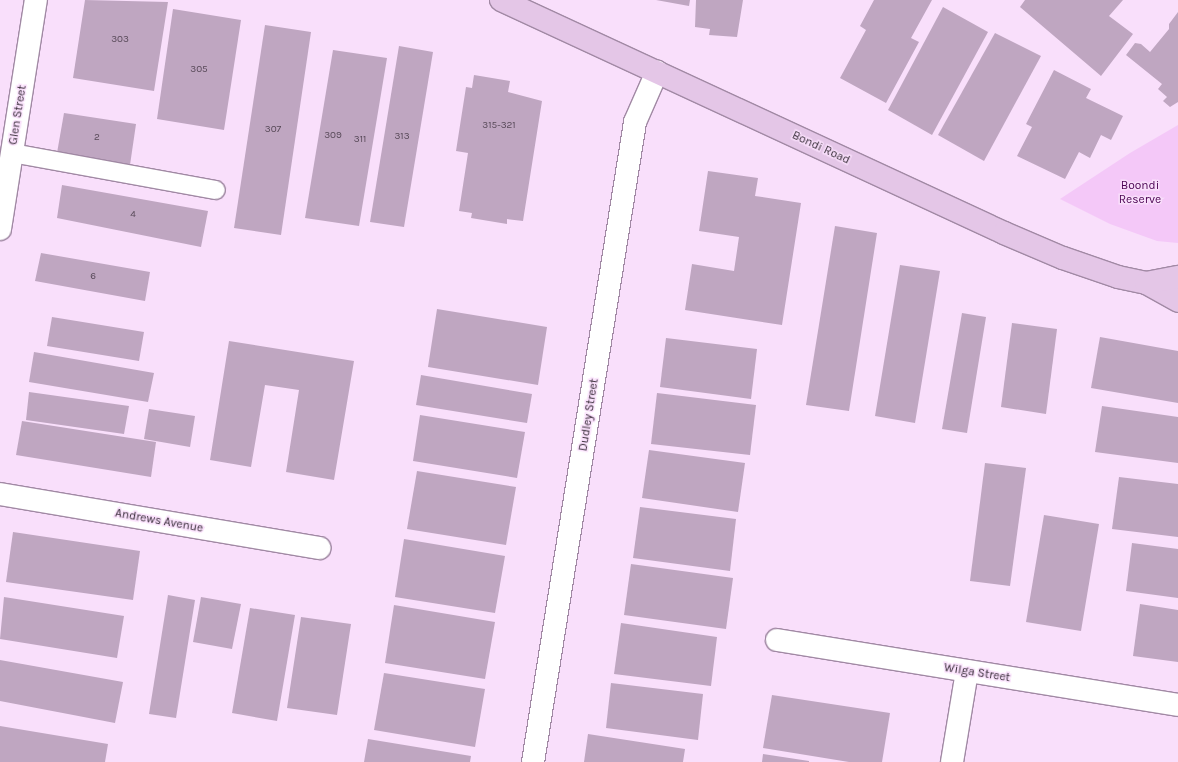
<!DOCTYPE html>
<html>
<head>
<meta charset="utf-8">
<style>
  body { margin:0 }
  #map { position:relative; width:1178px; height:762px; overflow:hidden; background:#f9dffb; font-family:Karla,sans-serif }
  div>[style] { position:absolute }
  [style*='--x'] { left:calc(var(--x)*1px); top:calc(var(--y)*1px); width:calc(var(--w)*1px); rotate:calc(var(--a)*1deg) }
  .green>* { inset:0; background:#f4c8f8 }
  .building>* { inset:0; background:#bfa6c1 }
  .roads { filter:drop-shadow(1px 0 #a189a4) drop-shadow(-1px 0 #a189a4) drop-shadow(0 1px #a189a4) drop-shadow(0 -1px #a189a4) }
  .lane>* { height:18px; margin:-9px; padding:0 9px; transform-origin:9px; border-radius:9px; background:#fff }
  .street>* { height:22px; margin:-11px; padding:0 11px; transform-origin:11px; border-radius:11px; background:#fff }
  .primary>* { height:22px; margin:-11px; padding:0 11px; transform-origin:11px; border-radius:11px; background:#e4c6e7 }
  span { translate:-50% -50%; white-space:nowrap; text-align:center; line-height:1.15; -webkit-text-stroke:3px #f9dffb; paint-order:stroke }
  .number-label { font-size:10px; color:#584a59 }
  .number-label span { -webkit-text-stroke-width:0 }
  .street-label { font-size:12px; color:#352b36 }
  .park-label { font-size:12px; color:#4b0353 }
</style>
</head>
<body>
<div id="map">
  <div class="green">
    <i style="clip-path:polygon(1178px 125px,1178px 243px,1157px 241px,1110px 224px,1060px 199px,1130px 153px)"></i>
  </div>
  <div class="building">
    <i style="clip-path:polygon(85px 0,168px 2px,154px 91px,73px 78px)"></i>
    <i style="clip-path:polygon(656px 0,690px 0,689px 6px)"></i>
    <i style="clip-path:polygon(696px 0,743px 0,737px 37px,709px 35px,710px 29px,695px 27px)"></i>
    <i style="clip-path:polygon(874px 0,932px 0,911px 38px,919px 42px,886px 103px,840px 78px,866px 30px,860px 26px)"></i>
    <i style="clip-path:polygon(1025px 0,1123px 0,1109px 16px,1133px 34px,1101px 76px,1020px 7px)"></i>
    <i style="clip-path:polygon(943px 7px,988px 32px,932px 135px,888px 110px)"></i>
    <i style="clip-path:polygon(173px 9px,241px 20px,224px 130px,157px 119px)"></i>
    <i style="clip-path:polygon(1178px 12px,1178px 102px,1170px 107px,1163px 101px,1167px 97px,1158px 89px,1162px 84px,1126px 55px,1135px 43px,1141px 44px,1150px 52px,1169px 29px,1169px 24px)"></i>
    <i style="clip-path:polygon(265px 25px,311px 32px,281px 235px,234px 228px)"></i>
    <i style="clip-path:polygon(995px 33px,1041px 56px,984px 161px,938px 135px)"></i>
    <i style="clip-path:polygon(399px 46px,433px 52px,404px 227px,370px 222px)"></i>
    <i style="clip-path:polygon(333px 50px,387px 58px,359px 226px,305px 218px)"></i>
    <i style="clip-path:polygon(1054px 70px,1091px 89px,1086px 98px,1123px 116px,1111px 140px,1101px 135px,1090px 158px,1079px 152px,1065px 179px,1017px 156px,1032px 127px,1026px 124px)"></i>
    <i style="clip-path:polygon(474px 75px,510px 81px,508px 92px,542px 101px,523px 221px,507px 219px,507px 224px,471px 218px,472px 213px,459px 211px,468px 153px,456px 151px,466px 87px,472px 88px)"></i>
    <i style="clip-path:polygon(64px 113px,136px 124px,130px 165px,57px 153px)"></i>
    <i style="clip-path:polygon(708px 171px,758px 178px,755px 196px,801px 203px,782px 325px,685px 310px,692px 264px,734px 271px,739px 237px,699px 231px)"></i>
    <i style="clip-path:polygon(62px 185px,208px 211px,201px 247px,57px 218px)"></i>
    <i style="clip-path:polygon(835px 226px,877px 233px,849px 411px,806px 405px)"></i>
    <i style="clip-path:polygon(41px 253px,150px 272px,145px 301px,35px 281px)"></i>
    <i style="clip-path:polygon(900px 265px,940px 271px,915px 423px,875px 416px)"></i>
    <i style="clip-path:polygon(437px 309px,547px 327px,538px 385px,428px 367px)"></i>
    <i style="clip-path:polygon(962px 313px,986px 317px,967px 433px,942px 429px)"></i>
    <i style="clip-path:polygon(52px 317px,144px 332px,139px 361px,47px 346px)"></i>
    <i style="clip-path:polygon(1012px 323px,1057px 329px,1046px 414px,1001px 407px)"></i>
    <i style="clip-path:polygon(1100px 337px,1178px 351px,1178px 403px,1091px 388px)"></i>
    <i style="clip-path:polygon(666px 338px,757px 349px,751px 399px,660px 387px)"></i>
    <i style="clip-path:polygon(229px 341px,354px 361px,334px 480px,286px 472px,299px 390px,265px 385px,251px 467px,210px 460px)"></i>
    <i style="clip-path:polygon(34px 352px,154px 373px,148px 402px,29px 382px)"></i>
    <i style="clip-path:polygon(421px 375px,532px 394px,527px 423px,416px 405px)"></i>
    <i style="clip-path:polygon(29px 392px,129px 406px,124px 434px,26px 420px)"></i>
    <i style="clip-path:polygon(657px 393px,756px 405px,750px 455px,651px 444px)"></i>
    <i style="clip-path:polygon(1102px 406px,1178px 417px,1178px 463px,1095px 452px)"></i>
    <i style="clip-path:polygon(149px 409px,195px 416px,190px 447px,144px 439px)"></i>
    <i style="clip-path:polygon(420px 415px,525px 432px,517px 478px,413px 461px)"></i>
    <i style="clip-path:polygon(22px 421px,156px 442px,151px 477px,16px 455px)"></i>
    <i style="clip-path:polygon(649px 450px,745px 463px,738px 512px,642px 498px)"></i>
    <i style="clip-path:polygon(985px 463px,1026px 468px,1010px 586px,970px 581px)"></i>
    <i style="clip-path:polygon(417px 471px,516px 487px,506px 545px,407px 529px)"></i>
    <i style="clip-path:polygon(1119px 477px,1178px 484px,1178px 537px,1112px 529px)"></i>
    <i style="clip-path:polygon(640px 507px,736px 519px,730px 571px,633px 558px)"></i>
    <i style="clip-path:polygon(1044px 515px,1099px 524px,1081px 631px,1026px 622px)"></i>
    <i style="clip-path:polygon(13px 532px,140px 551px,133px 600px,6px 582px)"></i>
    <i style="clip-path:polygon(404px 539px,505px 556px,495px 613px,395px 597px)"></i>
    <i style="clip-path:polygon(1132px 543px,1178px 549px,1178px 598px,1126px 591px)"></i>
    <i style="clip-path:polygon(631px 564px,733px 578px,726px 629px,624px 615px)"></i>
    <i style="clip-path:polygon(168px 595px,195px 600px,176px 718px,149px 714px)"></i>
    <i style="clip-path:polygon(4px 597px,124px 616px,117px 658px,0 639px)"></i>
    <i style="clip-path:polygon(201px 597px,241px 604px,232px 649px,193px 642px)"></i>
    <i style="clip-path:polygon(1140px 604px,1178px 610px,1178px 662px,1133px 656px)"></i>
    <i style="clip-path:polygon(394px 605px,495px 622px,485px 679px,385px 663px)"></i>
    <i style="clip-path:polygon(250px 608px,295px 615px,277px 721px,232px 713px)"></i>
    <i style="clip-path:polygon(301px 617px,351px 624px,337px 715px,287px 708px)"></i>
    <i style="clip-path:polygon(621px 623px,717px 637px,711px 686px,614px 674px)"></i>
    <i style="clip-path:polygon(0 660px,123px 682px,115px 723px,0 701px)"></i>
    <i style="clip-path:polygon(384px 673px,485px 689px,475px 747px,374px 730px)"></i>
    <i style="clip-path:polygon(611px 683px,703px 694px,698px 740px,606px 728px)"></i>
    <i style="clip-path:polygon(772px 695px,890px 713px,882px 762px,849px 762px,763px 748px)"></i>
    <i style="clip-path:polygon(0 726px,108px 744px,105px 762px,0 762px)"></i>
    <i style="clip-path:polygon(588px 734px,685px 749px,683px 762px,584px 762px)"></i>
    <i style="clip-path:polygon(368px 739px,471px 756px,470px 762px,364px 762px)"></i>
    <i style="clip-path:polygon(763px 754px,809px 761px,809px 762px,762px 762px)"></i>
  </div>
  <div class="roads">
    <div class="lane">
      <i style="--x:12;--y:153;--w:207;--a:10.3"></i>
    </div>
    <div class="street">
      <i style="--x:0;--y:229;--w:232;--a:-81.1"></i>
      <i style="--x:0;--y:494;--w:324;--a:9.6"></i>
      <i style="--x:777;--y:640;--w:406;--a:9.2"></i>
      <i style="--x:533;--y:762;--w:648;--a:-80.94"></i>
      <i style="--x:635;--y:122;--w:55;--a:-66.3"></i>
      <i style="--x:952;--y:762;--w:92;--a:-80.6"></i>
    </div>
    <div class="primary">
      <i style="--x:501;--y:0;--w:554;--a:24.85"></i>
      <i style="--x:1004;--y:233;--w:64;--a:23"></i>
      <i style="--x:1063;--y:258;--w:58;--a:19.1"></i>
      <i style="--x:1118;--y:277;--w:29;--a:12"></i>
      <i style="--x:1146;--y:283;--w:37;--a:29"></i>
      <i style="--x:1146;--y:283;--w:33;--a:-11"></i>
    </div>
  </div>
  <div class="number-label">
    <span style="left:120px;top:40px">303</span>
    <span style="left:199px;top:70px">305</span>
    <span style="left:499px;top:126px">315-321</span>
    <span style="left:273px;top:130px">307</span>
    <span style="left:333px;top:136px">309</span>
    <span style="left:402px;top:137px">313</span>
    <span style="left:97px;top:138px">2</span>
    <span style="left:360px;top:140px">311</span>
    <span style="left:133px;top:215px">4</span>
    <span style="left:93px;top:277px">6</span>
  </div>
  <div class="street-label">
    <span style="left:18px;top:115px;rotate:-81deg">Glen Street</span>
    <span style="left:821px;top:148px;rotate:25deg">Bondi Road</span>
    <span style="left:589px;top:415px;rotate:-81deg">Dudley Street</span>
    <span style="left:159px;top:521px;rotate:10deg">Andrews Avenue</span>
    <span style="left:977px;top:673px;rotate:9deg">Wilga Street</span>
  </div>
  <div class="park-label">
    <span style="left:1140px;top:193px">Boondi<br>Reserve</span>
  </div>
</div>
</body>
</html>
